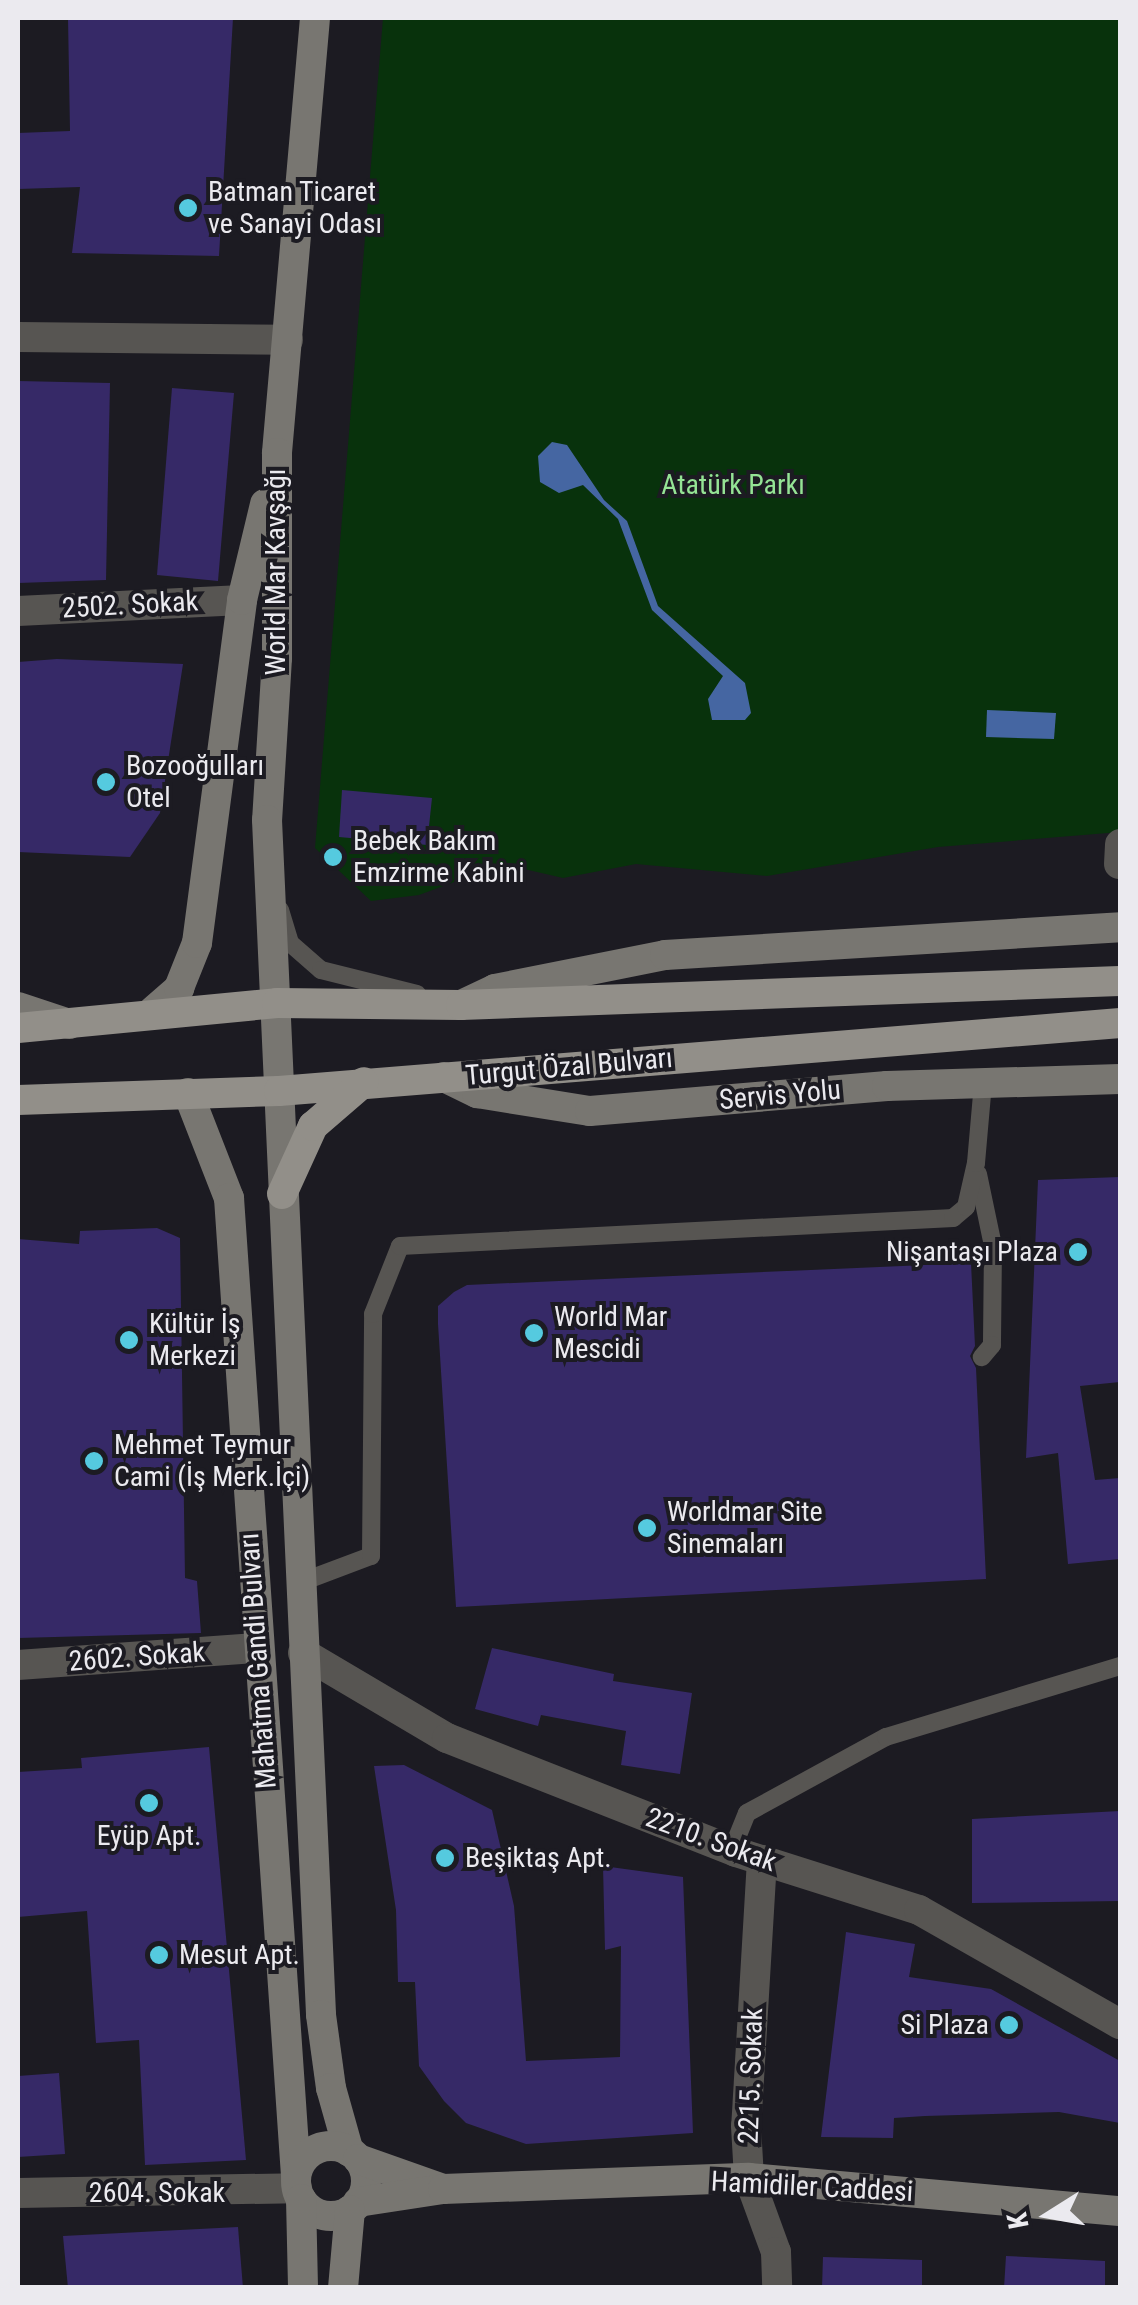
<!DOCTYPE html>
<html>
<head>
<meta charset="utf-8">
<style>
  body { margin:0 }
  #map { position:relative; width:1138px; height:2305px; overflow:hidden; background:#1c1b22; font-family:"Roboto Condensed",sans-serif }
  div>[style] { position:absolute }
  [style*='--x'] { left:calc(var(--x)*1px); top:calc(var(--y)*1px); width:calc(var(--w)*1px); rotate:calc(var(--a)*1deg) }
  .green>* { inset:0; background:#08320c }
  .water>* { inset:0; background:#4566a2 }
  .building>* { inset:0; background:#362967 }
  .lane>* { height:18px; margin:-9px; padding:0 9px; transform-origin:9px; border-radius:9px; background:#575552 }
  .street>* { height:30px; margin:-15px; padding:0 15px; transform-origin:15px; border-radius:15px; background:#575552 }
  .secondary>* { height:30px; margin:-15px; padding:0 15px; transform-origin:15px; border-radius:15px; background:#787671 }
  .secondary>.ring { margin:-15px; padding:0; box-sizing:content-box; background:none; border:30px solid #787671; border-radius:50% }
  .primary>* { height:30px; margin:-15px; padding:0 15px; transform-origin:15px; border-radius:15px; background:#928f89 }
  .dots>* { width:28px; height:28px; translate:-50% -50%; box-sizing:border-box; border:5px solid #1c1b22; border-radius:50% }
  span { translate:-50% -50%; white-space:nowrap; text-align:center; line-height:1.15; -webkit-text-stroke:8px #1c1b22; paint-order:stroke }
  .poi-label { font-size:28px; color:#ebeaef }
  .left { translate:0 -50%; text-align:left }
  .right { translate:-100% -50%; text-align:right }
  .park-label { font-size:28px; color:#95e495 }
  .street-label { font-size:28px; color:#ebeaef }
  .frame { position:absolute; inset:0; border:20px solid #ebeaef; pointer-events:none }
  .north { position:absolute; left:998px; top:2165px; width:100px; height:100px; -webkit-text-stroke:8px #1c1b22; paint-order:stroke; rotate:259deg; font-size:28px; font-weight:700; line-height:40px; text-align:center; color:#ebeaef }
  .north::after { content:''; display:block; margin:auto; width:35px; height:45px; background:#ebeaef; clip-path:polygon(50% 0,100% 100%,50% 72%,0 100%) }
</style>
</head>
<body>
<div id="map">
  <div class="green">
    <i style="clip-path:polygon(383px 18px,1120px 18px,1120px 832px,938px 847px,767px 876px,636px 864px,563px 878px,503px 864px,419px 895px,371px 901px,315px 848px)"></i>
  </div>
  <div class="water">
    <i style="clip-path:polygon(552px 442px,567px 445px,604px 500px,627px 521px,658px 606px,745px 683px,751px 713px,745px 720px,712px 720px,708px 699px,723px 676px,652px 610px,618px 519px,583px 485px,559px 493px,540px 482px,538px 456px)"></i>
    <i style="clip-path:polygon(987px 710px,1056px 713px,1054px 739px,986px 737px)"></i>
  </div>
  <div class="building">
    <i style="clip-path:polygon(68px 18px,233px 18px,219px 256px,72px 253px,80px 187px,18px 189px,18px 133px,70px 131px)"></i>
    <i style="clip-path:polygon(18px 381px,110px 383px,106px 580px,18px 583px)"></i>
    <i style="clip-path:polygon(172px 388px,234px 393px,218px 581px,157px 575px)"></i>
    <i style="clip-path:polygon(57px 659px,183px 664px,160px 813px,130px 857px,18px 852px,18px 662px)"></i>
    <i style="clip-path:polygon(342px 790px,432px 798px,427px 845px,339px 837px)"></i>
    <i style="clip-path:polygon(1120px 1177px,1120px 1382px,1080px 1386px,1095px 1480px,1120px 1478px,1120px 1559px,1068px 1564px,1058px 1453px,1026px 1458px,1038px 1180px)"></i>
    <i style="clip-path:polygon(157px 1228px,180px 1238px,185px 1578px,197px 1581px,201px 1633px,18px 1638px,18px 1239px,79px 1244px,80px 1231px)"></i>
    <i style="clip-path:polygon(971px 1263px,975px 1346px,970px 1356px,976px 1368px,986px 1579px,456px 1607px,438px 1324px,438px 1306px,454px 1292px,467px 1285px)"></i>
    <i style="clip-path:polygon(492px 1648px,614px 1674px,613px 1681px,692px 1693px,680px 1774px,621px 1765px,626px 1731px,541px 1715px,538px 1726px,475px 1709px)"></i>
    <i style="clip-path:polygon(209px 1747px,246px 2160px,145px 2165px,139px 2040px,96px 2043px,87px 1911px,18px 1917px,18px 1772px,82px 1768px,81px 1758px)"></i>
    <i style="clip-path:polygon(404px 1765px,492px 1810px,514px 1906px,526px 2061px,620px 2057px,621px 1946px,605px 1950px,603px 1866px,683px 1877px,693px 2133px,526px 2144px,466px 2123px,444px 2101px,419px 2066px,415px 1982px,398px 1982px,396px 1910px,374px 1766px)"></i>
    <i style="clip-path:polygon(1120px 1811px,1120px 1901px,972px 1903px,972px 1819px)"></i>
    <i style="clip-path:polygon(846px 1932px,915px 1944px,909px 1977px,991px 1989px,1120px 2061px,1120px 2123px,1059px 2112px,925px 2116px,894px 2118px,893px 2138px,821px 2137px)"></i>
    <i style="clip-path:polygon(59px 2073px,65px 2154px,18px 2157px,18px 2076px)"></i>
    <i style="clip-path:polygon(238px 2227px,243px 2288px,68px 2288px,63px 2236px)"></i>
    <i style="clip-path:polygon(1006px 2256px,1105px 2261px,1105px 2288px,1004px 2288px)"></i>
    <i style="clip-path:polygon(823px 2257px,922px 2260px,922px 2288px,822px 2288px)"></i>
  </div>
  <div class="lane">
    <i style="--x:280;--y:910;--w:34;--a:73"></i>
    <i style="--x:290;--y:943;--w:41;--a:41.1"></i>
    <i style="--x:321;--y:970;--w:99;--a:14"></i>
    <i style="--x:978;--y:1174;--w:74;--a:78.2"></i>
    <i style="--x:993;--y:1246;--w:99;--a:90.6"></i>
    <i style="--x:992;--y:1345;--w:16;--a:130"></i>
    <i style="--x:299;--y:1583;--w:77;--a:-20.6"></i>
    <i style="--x:371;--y:1556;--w:242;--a:-89.5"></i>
    <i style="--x:373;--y:1314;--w:73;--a:-68.3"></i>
    <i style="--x:400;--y:1246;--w:554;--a:-2.9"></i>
    <i style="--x:953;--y:1218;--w:17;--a:-40"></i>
    <i style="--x:966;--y:1207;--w:45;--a:-77.2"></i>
    <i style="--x:976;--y:1163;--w:80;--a:-85"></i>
    <i style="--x:732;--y:1850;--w:40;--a:-68"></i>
    <i style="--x:747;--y:1813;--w:158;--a:-28.7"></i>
    <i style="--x:886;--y:1737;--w:245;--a:-16.9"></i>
  </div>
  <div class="street">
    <i style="--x:18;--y:337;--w:270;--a:0.6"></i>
    <i style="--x:18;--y:611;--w:224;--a:-2.8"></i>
    <i style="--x:1119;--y:864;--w:20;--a:-87"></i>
    <i style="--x:303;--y:1653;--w:167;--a:30.6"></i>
    <i style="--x:447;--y:1738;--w:311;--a:21.5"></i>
    <i style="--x:736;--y:1852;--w:192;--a:17.6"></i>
    <i style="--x:919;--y:1910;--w:231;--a:29.6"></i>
    <i style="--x:18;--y:1665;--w:239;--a:-4.1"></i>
    <i style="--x:762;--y:1860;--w:266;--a:93.4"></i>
    <i style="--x:746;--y:2126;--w:52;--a:86.7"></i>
    <i style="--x:749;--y:2178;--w:79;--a:70"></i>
    <i style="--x:776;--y:2252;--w:36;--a:88"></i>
    <i style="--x:18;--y:2193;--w:279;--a:-1"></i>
  </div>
  <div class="secondary">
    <i style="--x:315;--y:18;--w:437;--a:95"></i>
    <i style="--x:277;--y:453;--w:205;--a:90"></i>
    <i style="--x:277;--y:658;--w:162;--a:93.5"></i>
    <i style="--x:267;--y:820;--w:1196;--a:87.41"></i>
    <i style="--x:321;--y:2015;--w:74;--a:82.2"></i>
    <i style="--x:331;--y:2088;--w:66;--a:74.3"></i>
    <i style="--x:461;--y:1005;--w:38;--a:-25"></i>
    <i style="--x:495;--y:989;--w:173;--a:-11.3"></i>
    <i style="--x:665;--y:955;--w:456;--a:-3.5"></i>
    <i style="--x:18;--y:1007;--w:54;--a:18.4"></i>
    <i style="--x:153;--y:1011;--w:35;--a:-41"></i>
    <i style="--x:179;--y:988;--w:48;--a:-68.2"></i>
    <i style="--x:197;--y:943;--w:346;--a:-82.5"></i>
    <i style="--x:242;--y:600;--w:99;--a:-76.5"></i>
    <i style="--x:444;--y:1077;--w:37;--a:26"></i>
    <i style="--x:477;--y:1093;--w:114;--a:9.1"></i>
    <i style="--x:590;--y:1111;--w:298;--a:-4.8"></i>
    <i style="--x:887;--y:1086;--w:233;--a:-1.7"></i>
    <i style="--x:188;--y:1093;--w:113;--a:68.7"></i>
    <i style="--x:229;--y:1198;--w:980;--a:86.08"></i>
    <i class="ring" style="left:296px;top:2146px;width:40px;height:40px"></i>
    <i style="--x:358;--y:2159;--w:90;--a:19.4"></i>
    <i style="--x:301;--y:2199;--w:89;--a:88.7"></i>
    <i style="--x:358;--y:2202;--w:86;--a:-8.7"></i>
    <i style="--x:443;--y:2189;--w:306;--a:-2.1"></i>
    <i style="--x:749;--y:2178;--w:372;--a:5.1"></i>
    <i style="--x:343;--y:2288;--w:78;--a:-84.9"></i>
  </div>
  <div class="primary">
    <i style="--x:18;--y:1028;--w:260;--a:-5.5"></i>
    <i style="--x:277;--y:1003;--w:184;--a:0.6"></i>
    <i style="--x:461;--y:1005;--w:659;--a:-2.09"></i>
    <i style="--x:18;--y:1100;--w:261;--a:-2"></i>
    <i style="--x:279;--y:1091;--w:844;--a:-4.62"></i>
    <i style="--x:282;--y:1194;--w:75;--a:-65.5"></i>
    <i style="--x:313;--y:1126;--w:67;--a:-40.8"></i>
  </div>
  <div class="dots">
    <i style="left:188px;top:208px;background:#55cadf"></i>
    <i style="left:106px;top:782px;background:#55cadf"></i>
    <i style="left:333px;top:857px;background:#55cadf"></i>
    <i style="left:1078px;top:1252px;background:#55cadf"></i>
    <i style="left:534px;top:1333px;background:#55cadf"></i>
    <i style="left:129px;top:1340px;background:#55cadf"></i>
    <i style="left:94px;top:1461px;background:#55cadf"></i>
    <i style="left:647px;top:1528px;background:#55cadf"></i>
    <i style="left:149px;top:1803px;background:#55cadf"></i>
    <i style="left:445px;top:1858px;background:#55cadf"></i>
    <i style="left:159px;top:1955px;background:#55cadf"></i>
    <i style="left:1009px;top:2025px;background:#55cadf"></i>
  </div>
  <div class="poi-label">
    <span class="left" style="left:208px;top:208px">Batman Ticaret<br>ve Sanayi Odası</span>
    <span class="left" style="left:126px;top:782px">Bozooğulları<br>Otel</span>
    <span class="left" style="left:353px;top:857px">Bebek Bakım<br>Emzirme Kabini</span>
    <span class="right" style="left:1058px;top:1252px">Nişantaşı Plaza</span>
    <span class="left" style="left:554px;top:1333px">World Mar<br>Mescidi</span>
    <span class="left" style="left:149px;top:1340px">Kültür İş<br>Merkezi</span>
    <span class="left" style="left:114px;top:1461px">Mehmet Teymur<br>Cami (İş Merk.İçi)</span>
    <span class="left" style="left:667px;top:1528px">Worldmar Site<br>Sinemaları</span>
    <span style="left:149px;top:1836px">Eyüp Apt.</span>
    <span class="left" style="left:465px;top:1858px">Beşiktaş Apt.</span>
    <span class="left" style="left:179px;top:1955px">Mesut Apt.</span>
    <span class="right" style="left:989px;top:2025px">Si Plaza</span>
  </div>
  <div class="park-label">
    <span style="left:733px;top:485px">Atatürk Parkı</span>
  </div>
  <div class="street-label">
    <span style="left:276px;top:572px;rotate:-90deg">World Mar Kavşağı</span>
    <span style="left:130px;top:605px;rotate:-3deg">2502. Sokak</span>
    <span style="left:569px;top:1067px;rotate:-5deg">Turgut Özal Bulvarı</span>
    <span style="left:780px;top:1095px;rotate:-5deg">Servis Yolu</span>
    <span style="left:137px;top:1657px;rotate:-4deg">2602. Sokak</span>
    <span style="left:258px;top:1661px;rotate:-94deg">Mahatma Gandi Bulvarı</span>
    <span style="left:711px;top:1840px;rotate:20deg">2210. Sokak</span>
    <span style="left:751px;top:2076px;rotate:-88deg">2215. Sokak</span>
    <span style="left:812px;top:2187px;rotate:3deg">Hamidiler Caddesi</span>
    <span style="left:157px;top:2193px">2604. Sokak</span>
  </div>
  <div class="frame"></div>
  <div class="north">K</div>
</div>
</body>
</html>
